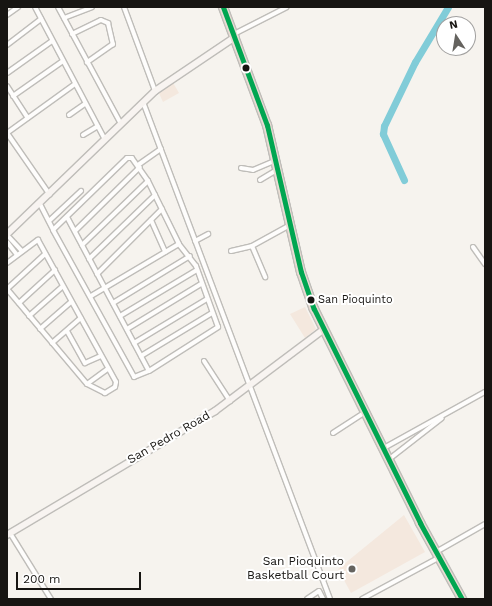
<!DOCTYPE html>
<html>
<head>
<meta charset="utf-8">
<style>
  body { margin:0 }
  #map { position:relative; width:492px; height:606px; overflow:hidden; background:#f6f3ee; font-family:"Work Sans",sans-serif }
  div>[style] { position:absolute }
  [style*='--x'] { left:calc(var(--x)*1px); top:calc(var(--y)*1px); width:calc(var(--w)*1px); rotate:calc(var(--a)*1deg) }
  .commercial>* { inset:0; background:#f4e8de }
  .river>* { height:7px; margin:-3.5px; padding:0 3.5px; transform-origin:3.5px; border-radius:3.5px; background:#81ccd8 }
  .roads { filter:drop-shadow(1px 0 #bfbdb9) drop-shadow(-1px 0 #bfbdb9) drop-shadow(0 1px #bfbdb9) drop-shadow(0 -1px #bfbdb9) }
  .street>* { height:4px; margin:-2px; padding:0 2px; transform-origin:2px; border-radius:2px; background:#fefdfc }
  .secondary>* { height:6px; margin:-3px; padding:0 3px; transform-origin:3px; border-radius:3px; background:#f8f4f1 }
  .highway>* { height:8px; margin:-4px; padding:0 4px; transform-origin:4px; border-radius:4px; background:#e9ddd4 }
  .bus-1>* { height:5px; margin:-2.5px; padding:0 2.5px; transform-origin:2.5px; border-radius:2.5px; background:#00a651 }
  .dots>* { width:11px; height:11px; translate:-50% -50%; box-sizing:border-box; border:2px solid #fff; border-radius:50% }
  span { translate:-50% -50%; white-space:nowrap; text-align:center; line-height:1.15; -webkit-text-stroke:4px #fff; paint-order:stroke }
  .bus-label { font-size:11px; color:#171512 }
  .left { translate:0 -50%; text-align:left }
  .street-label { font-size:12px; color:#171512 }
  .poi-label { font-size:12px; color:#171512 }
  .right { translate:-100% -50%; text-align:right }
  .frame { position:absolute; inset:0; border:8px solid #171512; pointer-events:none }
  .north { position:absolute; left:436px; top:16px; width:40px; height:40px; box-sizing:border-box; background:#fff; border:1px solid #a2a1a0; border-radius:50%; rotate:348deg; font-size:11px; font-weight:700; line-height:16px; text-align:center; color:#171512 }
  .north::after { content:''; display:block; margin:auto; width:14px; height:18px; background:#65635f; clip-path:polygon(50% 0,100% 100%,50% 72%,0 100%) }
  .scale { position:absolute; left:16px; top:572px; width:125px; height:18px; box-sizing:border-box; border:2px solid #171512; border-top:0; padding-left:5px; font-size:12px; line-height:14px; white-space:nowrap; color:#171512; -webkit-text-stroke:3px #fff; paint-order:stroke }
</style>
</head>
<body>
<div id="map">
  <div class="commercial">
    <i style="clip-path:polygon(172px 81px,179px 93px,163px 102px,158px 91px)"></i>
    <i style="clip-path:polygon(305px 307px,316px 329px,305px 338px,290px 314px)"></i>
    <i style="clip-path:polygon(404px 515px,425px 552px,351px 593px,338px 569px)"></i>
  </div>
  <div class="river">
    <i style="--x:404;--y:180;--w:51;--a:-114.5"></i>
    <i style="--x:383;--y:134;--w:8;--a:-83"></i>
    <i style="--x:384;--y:126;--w:71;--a:-64.2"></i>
    <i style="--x:415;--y:62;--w:64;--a:-59"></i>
  </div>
  <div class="roads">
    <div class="street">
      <i style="--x:35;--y:7;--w:150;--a:62.2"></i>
      <i style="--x:58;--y:7;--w:133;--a:61.7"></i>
      <i style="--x:124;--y:7;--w:90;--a:69.7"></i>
      <i style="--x:7;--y:15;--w:14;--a:-36"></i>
      <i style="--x:64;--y:18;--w:30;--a:-21"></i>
      <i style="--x:72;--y:34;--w:32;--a:-26"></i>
      <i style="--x:101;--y:20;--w:8;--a:23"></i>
      <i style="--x:108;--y:23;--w:22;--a:77"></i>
      <i style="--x:113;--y:44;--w:32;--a:145"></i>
      <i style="--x:234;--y:34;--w:59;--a:-27"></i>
      <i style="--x:7;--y:45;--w:43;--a:-37.4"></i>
      <i style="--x:7;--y:73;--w:55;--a:-35.4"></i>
      <i style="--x:7;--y:86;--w:38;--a:57"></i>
      <i style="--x:13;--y:96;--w:61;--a:-35"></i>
      <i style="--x:143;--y:102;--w:531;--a:69.38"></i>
      <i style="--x:69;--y:115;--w:19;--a:-35"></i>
      <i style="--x:7;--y:133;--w:84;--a:-35.8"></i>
      <i style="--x:7;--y:133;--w:75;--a:55.3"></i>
      <i style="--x:83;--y:135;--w:17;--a:-31"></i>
      <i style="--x:138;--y:165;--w:28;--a:-35"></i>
      <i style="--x:241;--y:168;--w:12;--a:9"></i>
      <i style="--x:253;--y:170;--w:25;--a:-23"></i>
      <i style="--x:260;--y:180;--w:21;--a:-31"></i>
      <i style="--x:40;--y:204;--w:29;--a:63"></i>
      <i style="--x:53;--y:230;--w:168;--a:61.1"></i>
      <i style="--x:134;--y:377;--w:16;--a:-22"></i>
      <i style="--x:149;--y:371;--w:82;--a:-32.5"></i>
      <i style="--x:218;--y:327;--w:65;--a:-109.8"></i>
      <i style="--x:196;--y:266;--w:28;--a:-128"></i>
      <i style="--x:179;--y:244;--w:70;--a:-116.2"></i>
      <i style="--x:148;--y:181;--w:28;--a:-125"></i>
      <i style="--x:132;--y:158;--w:5;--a:180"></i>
      <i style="--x:127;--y:158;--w:103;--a:135.8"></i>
      <i style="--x:67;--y:217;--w:174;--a:62"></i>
      <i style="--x:151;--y:220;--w:35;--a:66"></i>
      <i style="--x:49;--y:221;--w:44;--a:-43.2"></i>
      <i style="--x:75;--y:231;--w:91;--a:-44.6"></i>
      <i style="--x:7;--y:235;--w:22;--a:47"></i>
      <i style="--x:195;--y:241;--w:15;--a:-28"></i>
      <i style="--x:7;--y:242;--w:16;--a:52"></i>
      <i style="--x:82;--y:245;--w:92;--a:-44.1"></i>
      <i style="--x:252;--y:246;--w:34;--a:67"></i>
      <i style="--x:473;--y:247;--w:21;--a:55"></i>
      <i style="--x:231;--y:251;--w:22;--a:-13"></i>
      <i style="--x:252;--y:246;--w:43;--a:-28.9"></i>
      <i style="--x:89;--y:259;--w:92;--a:-44.1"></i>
      <i style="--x:7;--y:263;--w:39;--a:-37"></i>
      <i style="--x:38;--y:240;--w:162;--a:61.2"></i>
      <i style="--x:116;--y:382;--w:5;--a:101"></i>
      <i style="--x:115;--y:387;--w:12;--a:149"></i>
      <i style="--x:105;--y:393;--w:20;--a:-153"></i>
      <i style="--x:87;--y:384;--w:124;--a:-130.1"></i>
      <i style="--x:97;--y:274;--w:92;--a:-45"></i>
      <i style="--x:7;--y:289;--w:52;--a:-42.6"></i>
      <i style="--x:91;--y:296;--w:102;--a:-30.6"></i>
      <i style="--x:19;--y:303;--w:49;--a:-42.5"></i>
      <i style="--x:113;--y:303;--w:90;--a:-31.4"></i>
      <i style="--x:29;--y:316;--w:45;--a:-41.4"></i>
      <i style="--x:120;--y:316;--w:90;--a:-30.9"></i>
      <i style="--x:40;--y:329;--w:41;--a:-41.1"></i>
      <i style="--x:127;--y:329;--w:87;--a:-31.3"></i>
      <i style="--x:67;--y:331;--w:37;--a:61"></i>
      <i style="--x:85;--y:363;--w:17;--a:-24"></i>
      <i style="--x:52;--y:343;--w:38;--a:-41"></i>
      <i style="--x:134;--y:343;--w:85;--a:-31.1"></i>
      <i style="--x:141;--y:356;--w:83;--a:-31.2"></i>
      <i style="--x:204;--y:361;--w:48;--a:57"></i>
      <i style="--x:87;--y:384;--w:26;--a:-36"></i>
      <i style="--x:333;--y:433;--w:37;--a:-33"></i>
      <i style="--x:382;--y:449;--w:118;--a:-29"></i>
      <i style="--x:388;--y:460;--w:68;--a:-37.9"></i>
      <i style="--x:10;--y:533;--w:78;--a:58.2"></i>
      <i style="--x:436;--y:552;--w:56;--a:-29.7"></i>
      <i style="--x:307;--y:599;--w:14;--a:-34"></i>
      <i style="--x:319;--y:591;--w:9;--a:63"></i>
      <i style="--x:362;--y:599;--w:86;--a:-28.3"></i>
    </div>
    <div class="secondary">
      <i style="--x:7;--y:234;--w:206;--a:-44"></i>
      <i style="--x:155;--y:91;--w:97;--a:-34"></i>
      <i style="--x:7;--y:535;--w:242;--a:-30.8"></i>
      <i style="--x:215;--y:411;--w:135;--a:-36.9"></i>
    </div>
    <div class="highway">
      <i style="--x:223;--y:7;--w:126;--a:69.6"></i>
      <i style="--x:267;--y:125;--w:151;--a:77"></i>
      <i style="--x:301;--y:272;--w:39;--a:71"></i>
      <i style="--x:314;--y:309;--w:239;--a:63.6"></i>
      <i style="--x:420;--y:523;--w:87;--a:61.1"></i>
    </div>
  </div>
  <div class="bus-1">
    <i style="--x:223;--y:7;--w:126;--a:69.6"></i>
    <i style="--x:267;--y:125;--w:151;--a:77"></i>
    <i style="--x:301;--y:272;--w:39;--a:71"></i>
    <i style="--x:314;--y:309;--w:239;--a:63.6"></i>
    <i style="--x:420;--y:523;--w:87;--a:61.1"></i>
  </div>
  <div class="dots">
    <i style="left:246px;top:68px;background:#171512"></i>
    <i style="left:311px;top:300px;background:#171512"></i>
    <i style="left:352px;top:569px;background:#65635f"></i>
  </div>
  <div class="bus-label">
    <span class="left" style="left:318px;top:300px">San Pioquinto</span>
  </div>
  <div class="street-label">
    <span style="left:169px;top:438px;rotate:-30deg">San Pedro Road</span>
  </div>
  <div class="poi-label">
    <span class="right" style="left:344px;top:569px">San Pioquinto<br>Basketball Court</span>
  </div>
  <div class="frame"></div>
  <div class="north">N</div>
  <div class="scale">200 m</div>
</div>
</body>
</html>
